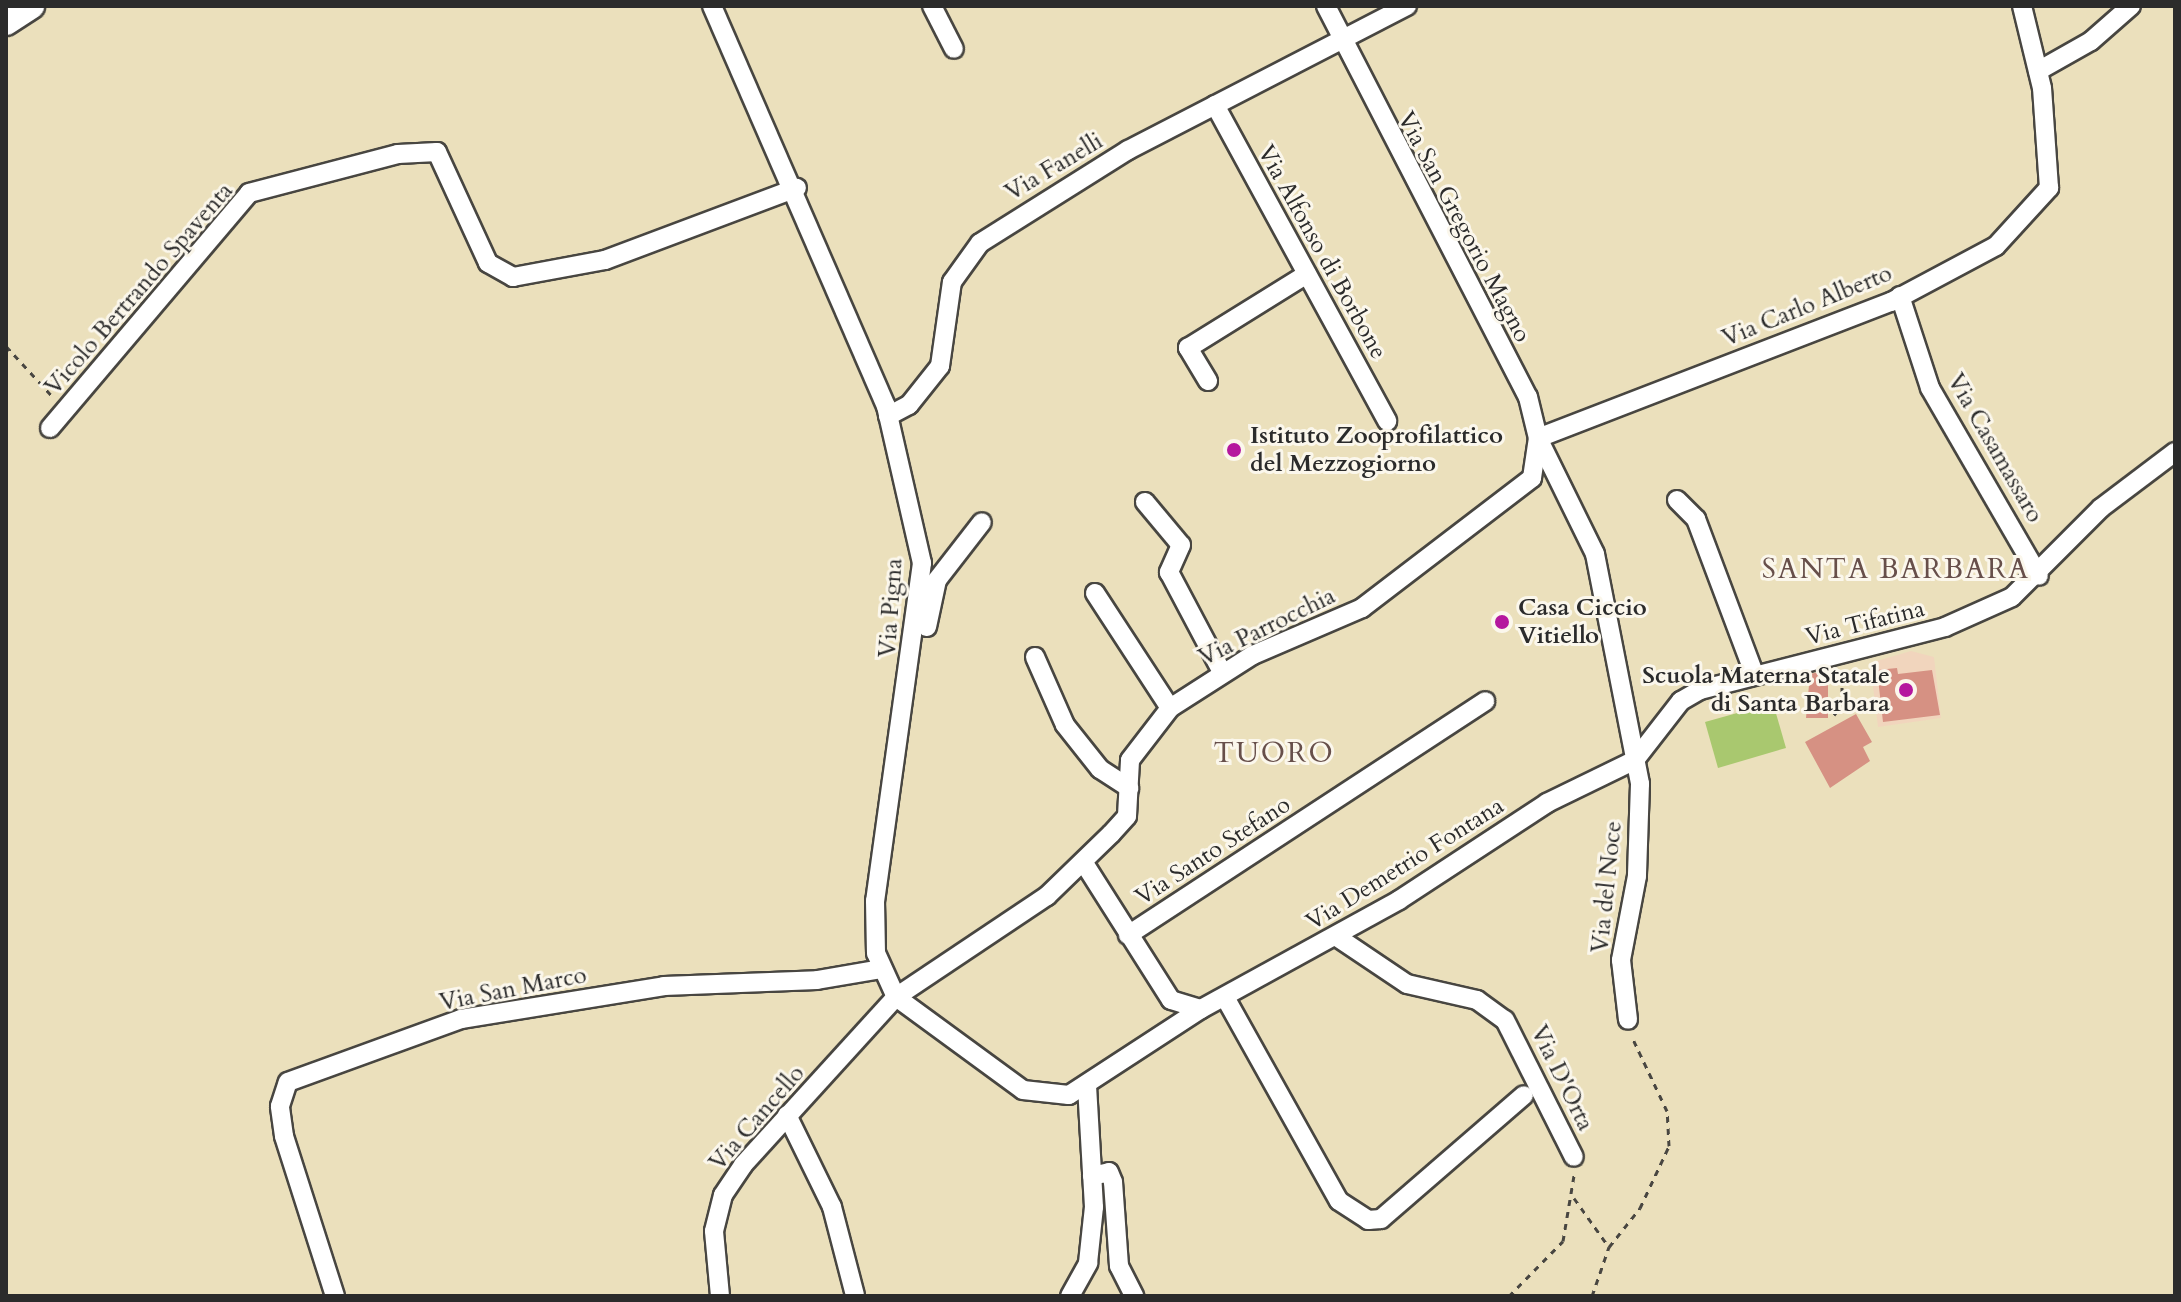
<!DOCTYPE html>
<html>
<head>
<meta charset="utf-8">
<style>
  body { margin:0 }
  #map { position:relative; width:2181px; height:1302px; overflow:hidden; background:#ebe0bc; font-family:Cardo,serif }
  div>[style] { position:absolute }
  [style*='--x'] { left:calc(var(--x)*1px); top:calc(var(--y)*1px); width:calc(var(--w)*1px); rotate:calc(var(--a)*1deg) }
  .built>* { inset:0; background:#f1d5bd }
  .green>* { inset:0; background:#a9c86f }
  .building>* { inset:0; background:#d69183 }
  .path>* { height:3px; margin-top:-1.5px; transform-origin:0; background:repeating-linear-gradient(90deg,#484641 0 6px,transparent 0 12px) }
  .roads { filter:drop-shadow(2px 0 #484641) drop-shadow(-2px 0 #484641) drop-shadow(0 2px #484641) drop-shadow(0 -2px #484641) }
  .minor>* { height:18px; margin:-9px; padding:0 9px; transform-origin:9px; border-radius:9px; background:#fff }
  .highway>* { height:26px; margin:-13px; padding:0 13px; transform-origin:13px; border-radius:13px; background:#fff }
  .dots>* { width:22px; height:22px; translate:-50% -50%; box-sizing:border-box; border:4px solid #fbf7ec; border-radius:50% }
  span { translate:-50% -50%; white-space:nowrap; text-align:center; line-height:1.15; -webkit-text-stroke:6px #fbf7ec; paint-order:stroke }
  .street-label { font-size:24px; color:#2b2b2b }
  .poi-label { font-size:24px; color:#2b2b2b; font-weight:700 }
  .left { translate:0 -50%; text-align:left }
  .right { translate:-100% -50%; text-align:right }
  .quarter-label { font-size:28px; color:#674f4a; letter-spacing:2px }
  .frame { position:absolute; inset:0; border:8px solid #2b2b2b; pointer-events:none }
</style>
</head>
<body>
<div id="map">
  <div class="built">
    <i style="clip-path:polygon(1911px 651px,1934px 657px,1941px 718px,1878px 727px,1870px 663px)"></i>
  </div>
  <div class="green">
    <i style="clip-path:polygon(1773px 703px,1786px 748px,1718px 768px,1705px 722px)"></i>
  </div>
  <div class="building">
    <i style="clip-path:polygon(1897px 668px,1898px 674px,1932px 670px,1940px 715px,1883px 722px,1877px 670px)"></i>
    <i style="clip-path:polygon(1828px 670px,1828px 718px,1806px 718px,1810px 674px)"></i>
    <i style="clip-path:polygon(1856px 714px,1872px 742px,1863px 747px,1870px 761px,1830px 788px,1805px 742px)"></i>
  </div>
  <div class="path">
    <i style="--x:6;--y:346;--w:68;--a:47.4"></i>
    <i style="--x:1834;--y:715;--w:13;--a:-51"></i>
    <i style="--x:1842;--y:705;--w:32;--a:-90"></i>
    <i style="--x:1574;--y:1198;--w:60;--a:54.5"></i>
    <i style="--x:2175;--y:1274;--w:10;--a:90"></i>
    <i style="--x:1509;--y:1296;--w:77;--a:-45.5"></i>
    <i style="--x:1563;--y:1241;--w:67;--a:-80.5"></i>
    <i style="--x:1592;--y:1296;--w:52;--a:-70.9"></i>
    <i style="--x:1609;--y:1247;--w:50;--a:-51.5"></i>
    <i style="--x:1640;--y:1208;--w:68;--a:-64.9"></i>
    <i style="--x:1669;--y:1146;--w:35;--a:-93"></i>
    <i style="--x:1667;--y:1111;--w:80;--a:-115.3"></i>
  </div>
  <div class="roads">
    <div class="minor">
      <i style="--x:712;--y:6;--w:436;--a:66.5"></i>
      <i style="--x:886;--y:406;--w:161;--a:77.1"></i>
      <i style="--x:922;--y:563;--w:341;--a:97.9"></i>
      <i style="--x:875;--y:901;--w:52;--a:88.9"></i>
      <i style="--x:876;--y:953;--w:48;--a:65.6"></i>
      <i style="--x:896;--y:997;--w:157;--a:36.2"></i>
      <i style="--x:1023;--y:1090;--w:46;--a:6.2"></i>
      <i style="--x:1069;--y:1095;--w:158;--a:-33.1"></i>
      <i style="--x:1201;--y:1009;--w:226;--a:-28.8"></i>
      <i style="--x:1399;--y:900;--w:177;--a:-33.2"></i>
      <i style="--x:1547;--y:803;--w:98;--a:-26"></i>
      <i style="--x:932;--y:6;--w:48;--a:62.9"></i>
      <i style="--x:1326;--y:6;--w:440;--a:62.7"></i>
      <i style="--x:1528;--y:397;--w:42;--a:76.3"></i>
      <i style="--x:1538;--y:438;--w:129;--a:63.8"></i>
      <i style="--x:1595;--y:554;--w:234;--a:78.9"></i>
      <i style="--x:1640;--y:784;--w:92;--a:91.9"></i>
      <i style="--x:1637;--y:876;--w:86;--a:100.8"></i>
      <i style="--x:1621;--y:960;--w:60;--a:83.3"></i>
      <i style="--x:2038;--y:71;--w:61;--a:-29.5"></i>
      <i style="--x:2091;--y:41;--w:53;--a:-41.2"></i>
      <i style="--x:1215;--y:105;--w:360;--a:61.4"></i>
      <i style="--x:1900;--y:296;--w:97;--a:71.9"></i>
      <i style="--x:1930;--y:388;--w:217;--a:59.9"></i>
      <i style="--x:1208;--y:381;--w:39;--a:-121"></i>
      <i style="--x:1188;--y:348;--w:140;--a:-31.9"></i>
      <i style="--x:888;--y:416;--w:24;--a:-28"></i>
      <i style="--x:909;--y:405;--w:50;--a:-51.5"></i>
      <i style="--x:940;--y:366;--w:85;--a:-81.9"></i>
      <i style="--x:952;--y:282;--w:48;--a:-54.3"></i>
      <i style="--x:980;--y:243;--w:175;--a:-32.1"></i>
      <i style="--x:1128;--y:150;--w:314;--a:-27.3"></i>
      <i style="--x:50;--y:428;--w:308;--a:-49.7"></i>
      <i style="--x:249;--y:193;--w:154;--a:-14.7"></i>
      <i style="--x:398;--y:154;--w:39;--a:-3"></i>
      <i style="--x:437;--y:152;--w:122;--a:65.3"></i>
      <i style="--x:488;--y:263;--w:29;--a:29"></i>
      <i style="--x:513;--y:277;--w:94;--a:-10.5"></i>
      <i style="--x:605;--y:260;--w:205;--a:-20.6"></i>
      <i style="--x:1538;--y:438;--w:378;--a:-21.1"></i>
      <i style="--x:1891;--y:302;--w:119;--a:-28.1"></i>
      <i style="--x:1996;--y:246;--w:79;--a:-47.6"></i>
      <i style="--x:2049;--y:188;--w:100;--a:-94"></i>
      <i style="--x:2042;--y:88;--w:84;--a:-103.7"></i>
      <i style="--x:1677;--y:500;--w:27;--a:45"></i>
      <i style="--x:1696;--y:519;--w:165;--a:69.4"></i>
      <i style="--x:1145;--y:502;--w:56;--a:50.1"></i>
      <i style="--x:1181;--y:545;--w:30;--a:114"></i>
      <i style="--x:1169;--y:572;--w:113;--a:62.1"></i>
      <i style="--x:1095;--y:593;--w:137;--a:56.9"></i>
      <i style="--x:927;--y:627;--w:48;--a:-78"></i>
      <i style="--x:937;--y:580;--w:73;--a:-52.2"></i>
      <i style="--x:1035;--y:657;--w:74;--a:66.2"></i>
      <i style="--x:1065;--y:725;--w:56;--a:51.5"></i>
      <i style="--x:1100;--y:769;--w:35;--a:33"></i>
      <i style="--x:1635;--y:760;--w:75;--a:-52.1"></i>
      <i style="--x:1681;--y:701;--w:22;--a:-30"></i>
      <i style="--x:1700;--y:690;--w:253;--a:-14.4"></i>
      <i style="--x:1945;--y:627;--w:73;--a:-24.1"></i>
      <i style="--x:2012;--y:597;--w:126;--a:-45"></i>
      <i style="--x:2101;--y:508;--w:93;--a:-37.1"></i>
      <i style="--x:1084;--y:863;--w:162;--a:57.6"></i>
      <i style="--x:1171;--y:1000;--w:31;--a:17"></i>
      <i style="--x:1128;--y:935;--w:427;--a:-33.2"></i>
      <i style="--x:1337;--y:937;--w:84;--a:33.9"></i>
      <i style="--x:1407;--y:984;--w:72;--a:12.9"></i>
      <i style="--x:1477;--y:1000;--w:34;--a:36"></i>
      <i style="--x:1505;--y:1020;--w:153;--a:63.3"></i>
      <i style="--x:1226;--y:999;--w:231;--a:60.8"></i>
      <i style="--x:1339;--y:1201;--w:35;--a:33"></i>
      <i style="--x:1368;--y:1220;--w:13;--a:-4"></i>
      <i style="--x:1381;--y:1219;--w:189;--a:-40.9"></i>
      <i style="--x:787;--y:1115;--w:102;--a:63.9"></i>
      <i style="--x:832;--y:1207;--w:91;--a:75.4"></i>
      <i style="--x:1092;--y:1176;--w:17;--a:-13"></i>
      <i style="--x:1109;--y:1172;--w:11;--a:68"></i>
      <i style="--x:1113;--y:1182;--w:84;--a:85.9"></i>
      <i style="--x:1119;--y:1266;--w:34;--a:63"></i>
      <i style="--x:335;--y:1296;--w:168;--a:-107.7"></i>
      <i style="--x:284;--y:1136;--w:30;--a:-98"></i>
      <i style="--x:280;--y:1106;--w:25;--a:-72"></i>
      <i style="--x:288;--y:1082;--w:184;--a:-20"></i>
      <i style="--x:461;--y:1019;--w:206;--a:-9.2"></i>
      <i style="--x:664;--y:986;--w:153;--a:-2.2"></i>
      <i style="--x:817;--y:980;--w:66;--a:-9.6"></i>
      <i style="--x:720;--y:1296;--w:65;--a:-95.3"></i>
      <i style="--x:714;--y:1231;--w:37;--a:-76"></i>
      <i style="--x:723;--y:1195;--w:36;--a:-56"></i>
      <i style="--x:743;--y:1165;--w:227;--a:-47.7"></i>
      <i style="--x:896;--y:997;--w:182;--a:-33.8"></i>
      <i style="--x:1047;--y:896;--w:89;--a:-44.1"></i>
      <i style="--x:1111;--y:834;--w:24;--a:-48"></i>
      <i style="--x:1127;--y:816;--w:56;--a:-86.9"></i>
      <i style="--x:1130;--y:760;--w:66;--a:-52.4"></i>
      <i style="--x:1170;--y:708;--w:98;--a:-32.6"></i>
      <i style="--x:1253;--y:655;--w:119;--a:-23.3"></i>
      <i style="--x:1362;--y:608;--w:214;--a:-37.4"></i>
      <i style="--x:1532;--y:478;--w:40;--a:-81.5"></i>
      <i style="--x:1070;--y:1296;--w:38;--a:-61"></i>
      <i style="--x:1088;--y:1263;--w:56;--a:-83.9"></i>
      <i style="--x:1094;--y:1207;--w:121;--a:-93.3"></i>
    </div>
    <div class="highway">
      <i style="--x:6;--y:22;--w:30;--a:-33"></i>
    </div>
  </div>
  <div class="dots">
    <i style="left:1234px;top:450px;background:#b5179e"></i>
    <i style="left:1502px;top:622px;background:#b5179e"></i>
    <i style="left:1906px;top:690px;background:#b5179e"></i>
  </div>
  <div class="street-label">
    <span style="left:1054px;top:167px;rotate:-31deg">Via Fanelli</span>
    <span style="left:1464px;top:227px;rotate:62deg">Via San Gregorio Magno</span>
    <span style="left:1322px;top:252px;rotate:61deg">Via Alfonso di Borbone</span>
    <span style="left:139px;top:289px;rotate:-49deg">Vicolo Bertrando Spaventa</span>
    <span style="left:1807px;top:306px;rotate:-22deg">Via Carlo Alberto</span>
    <span style="left:1995px;top:448px;rotate:60deg">Via Casamassaro</span>
    <span style="left:891px;top:608px;rotate:-86deg">Via Pigna</span>
    <span style="left:1865px;top:623px;rotate:-14deg">Via Tifatina</span>
    <span style="left:1267px;top:627px;rotate:-26deg">Via Parrocchia</span>
    <span style="left:1213px;top:851px;rotate:-33deg">Via Santo Stefano</span>
    <span style="left:1405px;top:864px;rotate:-32deg">Via Demetrio Fontana</span>
    <span style="left:1607px;top:887px;rotate:-84deg">Via del Noce</span>
    <span style="left:513px;top:989px;rotate:-11deg">Via San Marco</span>
    <span style="left:1562px;top:1078px;rotate:64deg">Via D'Orta</span>
    <span style="left:757px;top:1118px;rotate:-49deg">Via Cancello</span>
  </div>
  <div class="poi-label">
    <span class="left" style="left:1250px;top:450px">Istituto Zooprofilattico<br>del Mezzogiorno</span>
    <span class="left" style="left:1518px;top:622px">Casa Ciccio<br>Vitiello</span>
    <span class="right" style="left:1890px;top:690px">Scuola Materna Statale<br>di Santa Barbara</span>
  </div>
  <div class="quarter-label">
    <span style="left:1896px;top:569px">SANTA BARBARA</span>
    <span style="left:1274px;top:753px">TUORO</span>
  </div>
  <div class="frame"></div>
</div>
</body>
</html>
